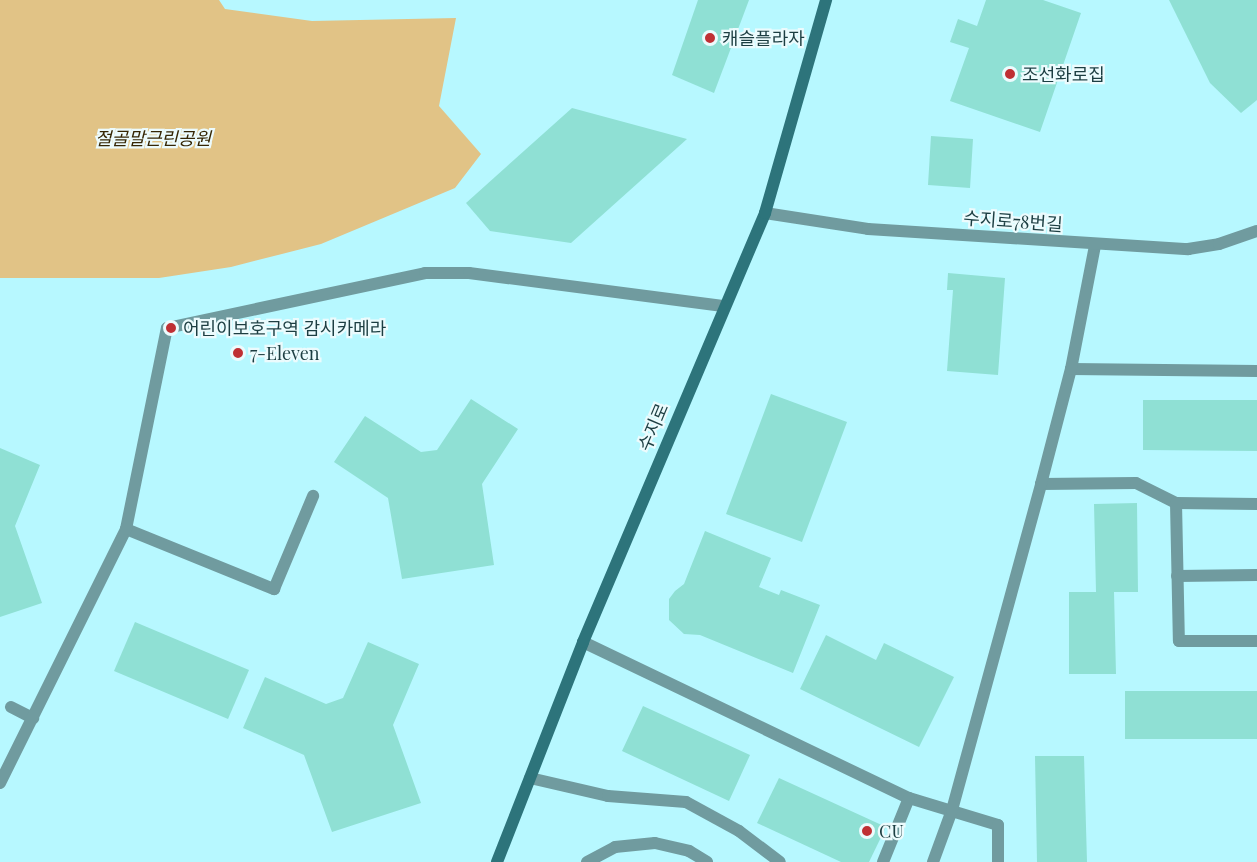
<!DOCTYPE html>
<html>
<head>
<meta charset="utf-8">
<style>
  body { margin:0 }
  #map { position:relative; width:1257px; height:862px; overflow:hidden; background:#b7f8ff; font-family:"Playfair Display","Noto Sans KR",serif }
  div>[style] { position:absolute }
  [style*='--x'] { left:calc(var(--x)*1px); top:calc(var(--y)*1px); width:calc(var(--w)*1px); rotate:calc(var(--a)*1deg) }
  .green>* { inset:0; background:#e1c386 }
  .building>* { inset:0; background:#8fe0d4 }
  .lane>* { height:12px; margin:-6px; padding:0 6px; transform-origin:6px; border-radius:6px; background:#709b9f }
  .street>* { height:12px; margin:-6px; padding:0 6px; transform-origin:6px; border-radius:6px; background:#709b9f }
  .secondary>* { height:12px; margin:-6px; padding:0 6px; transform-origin:6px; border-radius:6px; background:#2d747b }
  .dots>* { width:16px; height:16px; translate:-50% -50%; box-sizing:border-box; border:3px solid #ecfbfd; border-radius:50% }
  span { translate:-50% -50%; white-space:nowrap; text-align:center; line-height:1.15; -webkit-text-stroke:4.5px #ecfbfd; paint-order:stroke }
  .poi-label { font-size:18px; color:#1c3e42 }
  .left { translate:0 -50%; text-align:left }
  .park-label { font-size:18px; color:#352604; font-style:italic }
  .street-label { font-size:18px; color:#1c3e42 }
</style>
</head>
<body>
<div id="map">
  <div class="green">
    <i style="clip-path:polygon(0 0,219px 0,225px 9px,312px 21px,456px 18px,439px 106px,481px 154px,455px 188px,321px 244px,231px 267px,159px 278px,0 278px)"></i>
  </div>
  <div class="building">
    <i style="clip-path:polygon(698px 0,749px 0,714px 93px,672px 75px)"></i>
    <i style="clip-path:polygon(986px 0,1043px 0,1081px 13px,1040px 132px,950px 101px,969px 48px,950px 42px,958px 19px,977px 26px)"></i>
    <i style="clip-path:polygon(1169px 0,1257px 0,1257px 100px,1241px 113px,1210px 83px)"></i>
    <i style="clip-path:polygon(572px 108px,687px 139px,571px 243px,490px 231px,466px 203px)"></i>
    <i style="clip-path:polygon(931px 136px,973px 139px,970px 188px,928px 185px)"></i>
    <i style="clip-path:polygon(948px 273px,1005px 278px,998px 375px,947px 371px,953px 290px,947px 290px)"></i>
    <i style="clip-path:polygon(771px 394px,847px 422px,802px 542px,726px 514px)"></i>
    <i style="clip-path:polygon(471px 399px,518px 429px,482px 484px,494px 565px,402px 579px,388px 498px,334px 462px,365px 416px,421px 452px,437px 450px)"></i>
    <i style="clip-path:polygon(1143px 400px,1257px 400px,1257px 451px,1143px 450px)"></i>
    <i style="clip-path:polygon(0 448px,40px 465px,15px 526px,42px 603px,0 617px)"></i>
    <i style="clip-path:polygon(1137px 503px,1138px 592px,1114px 592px,1116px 674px,1069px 674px,1069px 592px,1096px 592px,1094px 504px)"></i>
    <i style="clip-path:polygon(705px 531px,771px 558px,759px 587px,779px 595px,781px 590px,820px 605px,793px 673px,700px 635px,684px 634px,669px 620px,669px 599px,675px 591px,684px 584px)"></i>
    <i style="clip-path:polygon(135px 622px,249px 670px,228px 719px,114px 671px)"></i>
    <i style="clip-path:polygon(826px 635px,876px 660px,884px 643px,954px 677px,919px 747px,800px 689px)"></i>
    <i style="clip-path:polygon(368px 642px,419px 664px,393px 725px,421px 803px,332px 832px,304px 755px,243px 728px,265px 677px,326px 704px,343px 698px)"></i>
    <i style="clip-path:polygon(1125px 691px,1257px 691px,1257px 739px,1125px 739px)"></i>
    <i style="clip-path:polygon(643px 706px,750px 755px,729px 801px,622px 751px)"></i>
    <i style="clip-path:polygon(1035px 756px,1084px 756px,1087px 862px,1037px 862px)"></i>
    <i style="clip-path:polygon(779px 778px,886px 827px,869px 862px,841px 862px,757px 823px)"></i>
  </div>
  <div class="lane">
    <i style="--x:1071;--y:369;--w:186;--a:0.6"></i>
    <i style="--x:1041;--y:484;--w:95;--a:-0.6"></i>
    <i style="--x:1136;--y:483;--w:45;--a:26.6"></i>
    <i style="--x:1176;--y:503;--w:81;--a:0.7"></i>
    <i style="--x:1176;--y:503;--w:138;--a:88.8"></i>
    <i style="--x:1179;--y:641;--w:78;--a:0"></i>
    <i style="--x:126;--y:529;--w:160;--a:22.1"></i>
    <i style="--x:274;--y:589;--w:101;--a:-67.2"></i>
    <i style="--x:1177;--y:576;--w:80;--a:-0.7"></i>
    <i style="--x:583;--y:642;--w:361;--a:25.6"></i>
    <i style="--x:909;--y:798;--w:93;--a:16.9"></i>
    <i style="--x:998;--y:825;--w:37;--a:90"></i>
    <i style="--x:11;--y:707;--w:25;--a:27"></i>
    <i style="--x:530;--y:778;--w:80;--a:13"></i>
    <i style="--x:608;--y:796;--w:78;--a:4.4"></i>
    <i style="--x:686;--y:802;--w:60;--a:28.7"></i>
    <i style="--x:739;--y:831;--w:51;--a:37.1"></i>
    <i style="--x:0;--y:783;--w:284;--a:-63.6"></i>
    <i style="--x:126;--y:529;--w:205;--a:-78.5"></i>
    <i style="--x:587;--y:862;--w:32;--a:-28"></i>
    <i style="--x:615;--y:847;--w:40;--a:-5.7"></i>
    <i style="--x:655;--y:843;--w:35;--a:13"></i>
    <i style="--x:689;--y:851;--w:21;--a:31"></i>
    <i style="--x:883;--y:862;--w:69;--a:-67.9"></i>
    <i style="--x:933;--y:862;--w:55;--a:-69.9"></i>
    <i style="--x:952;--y:810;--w:338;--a:-74.7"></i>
    <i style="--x:1041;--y:484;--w:119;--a:-75.4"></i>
    <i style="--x:1071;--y:369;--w:126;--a:-79"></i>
  </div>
  <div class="street">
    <i style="--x:765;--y:213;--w:104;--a:8.8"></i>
    <i style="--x:868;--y:229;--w:321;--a:3.6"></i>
    <i style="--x:1188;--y:249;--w:31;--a:-9"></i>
    <i style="--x:1219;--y:244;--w:40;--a:-18.9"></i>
    <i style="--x:167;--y:328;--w:264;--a:-12"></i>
    <i style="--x:425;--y:273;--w:44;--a:0"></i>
    <i style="--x:469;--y:273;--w:256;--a:7.4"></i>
  </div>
  <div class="secondary">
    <i style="--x:497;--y:862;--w:236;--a:-68.6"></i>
    <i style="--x:583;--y:642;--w:466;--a:-67"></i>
    <i style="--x:765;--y:213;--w:222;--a:-74"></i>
  </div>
  <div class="dots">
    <i style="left:710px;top:38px;background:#bf3034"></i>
    <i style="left:1010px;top:74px;background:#bf3034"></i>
    <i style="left:171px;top:328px;background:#bf3034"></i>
    <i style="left:238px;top:353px;background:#bf3034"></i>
    <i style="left:867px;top:831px;background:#bf3034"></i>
  </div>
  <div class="poi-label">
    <span class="left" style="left:722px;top:38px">캐슬플라자</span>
    <span class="left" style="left:1022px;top:74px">조선화로집</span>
    <span class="left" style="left:183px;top:328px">어린이보호구역 감시카메라</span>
    <span class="left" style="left:250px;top:353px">7-Eleven</span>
    <span class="left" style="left:879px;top:831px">CU</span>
  </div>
  <div class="park-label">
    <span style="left:153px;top:138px">절골말근린공원</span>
  </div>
  <div class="street-label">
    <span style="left:1013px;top:221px;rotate:4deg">수지로78번길</span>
    <span style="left:653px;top:427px;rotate:-67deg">수지로</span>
  </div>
</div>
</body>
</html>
